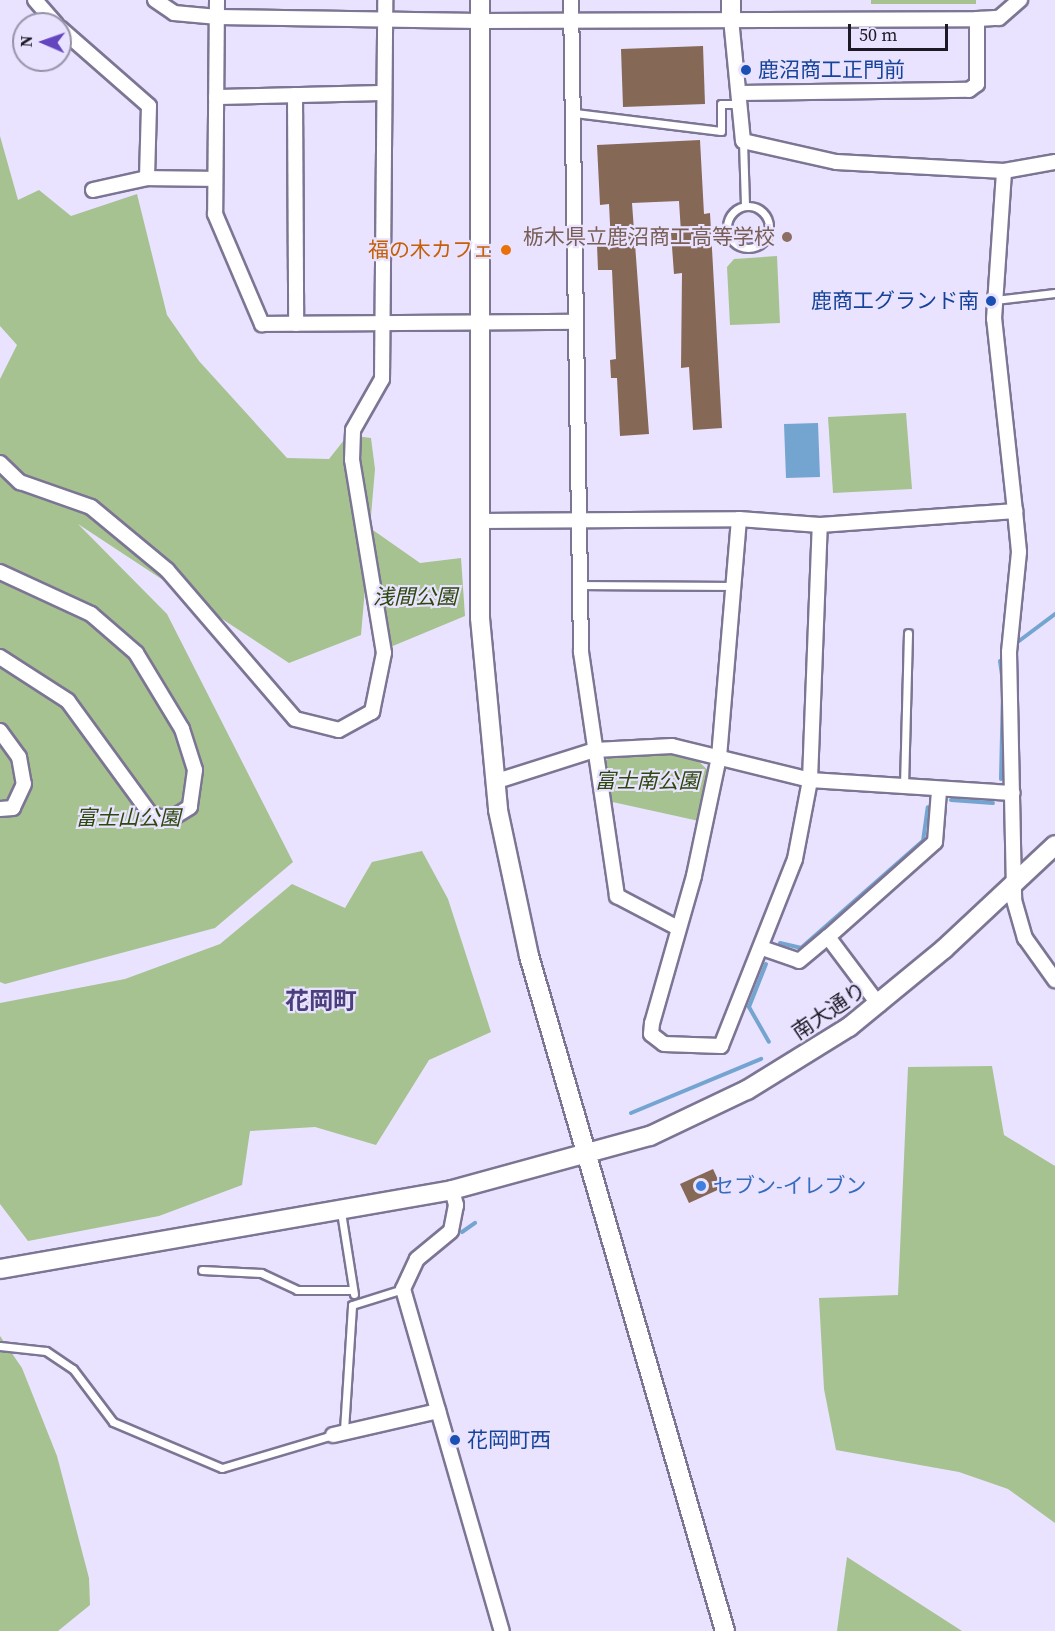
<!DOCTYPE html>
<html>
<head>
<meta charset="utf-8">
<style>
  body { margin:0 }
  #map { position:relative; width:1055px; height:1631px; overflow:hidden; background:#e9e3ff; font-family:"Source Serif 4","Noto Sans JP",serif }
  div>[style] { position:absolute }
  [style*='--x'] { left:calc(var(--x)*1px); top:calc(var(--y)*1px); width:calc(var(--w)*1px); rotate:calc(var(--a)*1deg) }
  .green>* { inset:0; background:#a6c290 }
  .water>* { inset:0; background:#74a4d0 }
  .stream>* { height:4px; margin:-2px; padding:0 2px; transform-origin:2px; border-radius:2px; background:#74a4d0 }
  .building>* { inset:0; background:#866856 }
  .roads { filter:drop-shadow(2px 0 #7c7594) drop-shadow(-2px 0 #7c7594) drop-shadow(0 2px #7c7594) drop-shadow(0 -2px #7c7594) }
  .service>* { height:7px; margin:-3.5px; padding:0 3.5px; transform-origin:3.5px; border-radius:3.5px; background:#fff }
  .service>.ring { margin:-3.5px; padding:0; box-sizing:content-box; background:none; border:7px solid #fff; border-radius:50% }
  .minor>* { height:14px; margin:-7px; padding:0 7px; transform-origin:7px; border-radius:7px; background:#fff }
  .tertiary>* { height:18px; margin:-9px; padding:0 9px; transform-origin:9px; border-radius:9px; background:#fff }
  .dots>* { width:16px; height:16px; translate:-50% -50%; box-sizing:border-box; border:3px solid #e9e3ff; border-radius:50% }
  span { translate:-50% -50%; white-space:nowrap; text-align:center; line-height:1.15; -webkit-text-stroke:4.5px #e9e3ff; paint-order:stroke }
  .transit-label { font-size:21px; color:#164399 }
  .left { translate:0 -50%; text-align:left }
  .right { translate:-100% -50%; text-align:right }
  .education-label { font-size:21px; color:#785e54 }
  .food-label { font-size:21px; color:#c56008 }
  .park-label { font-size:21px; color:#2c480d; font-style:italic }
  .street-label { font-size:21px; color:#1d1a26 }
  .shop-label { font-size:21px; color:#366cbe }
  .quarter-label { font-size:24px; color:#4a3f7c; font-weight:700 }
  .north { position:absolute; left:12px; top:12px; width:60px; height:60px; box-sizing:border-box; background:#e9e3ff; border:2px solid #9793a8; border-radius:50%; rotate:272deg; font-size:16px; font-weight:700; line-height:24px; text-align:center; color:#1d1a26 }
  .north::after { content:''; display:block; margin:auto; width:21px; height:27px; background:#6346bf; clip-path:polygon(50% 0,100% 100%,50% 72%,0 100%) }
  .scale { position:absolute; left:848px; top:24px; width:100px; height:27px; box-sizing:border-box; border:3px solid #1d1a26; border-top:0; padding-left:8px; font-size:18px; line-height:21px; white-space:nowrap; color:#1d1a26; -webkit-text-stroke:4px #e9e3ff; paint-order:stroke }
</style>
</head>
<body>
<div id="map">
  <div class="green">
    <i style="clip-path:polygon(871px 0,976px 0,976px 4px,871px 4px)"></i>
    <i style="clip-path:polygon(0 136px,18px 200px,39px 190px,71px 216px,137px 194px,167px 315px,199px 361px,287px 458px,329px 459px,348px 435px,371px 438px,375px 469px,370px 528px,420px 563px,461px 558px,465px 616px,388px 648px,369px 542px,361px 635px,289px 663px,78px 524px,167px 614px,293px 862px,215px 928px,5px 984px,0 982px,0 379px,17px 345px,0 326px)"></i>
    <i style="clip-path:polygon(777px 256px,780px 323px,730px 325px,727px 267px,734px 259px)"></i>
    <i style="clip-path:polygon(906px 413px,912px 489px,833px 493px,828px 417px)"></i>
    <i style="clip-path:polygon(664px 750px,697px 760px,710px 772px,699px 821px,608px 801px,603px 764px,610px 756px)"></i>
    <i style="clip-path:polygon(422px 851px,448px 899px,491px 1032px,429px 1060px,376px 1145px,315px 1127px,250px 1131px,242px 1185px,159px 1216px,28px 1241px,0 1204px,0 1003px,125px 979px,220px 944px,292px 884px,345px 908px,372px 862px)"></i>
    <i style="clip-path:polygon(992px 1066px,1004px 1135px,1055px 1166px,1055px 1523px,1008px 1489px,959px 1472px,836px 1450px,824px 1389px,819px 1298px,898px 1295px,908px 1067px)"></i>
    <i style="clip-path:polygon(0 1336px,22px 1368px,57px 1456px,89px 1578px,90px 1605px,58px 1631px,0 1631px)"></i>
    <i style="clip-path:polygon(847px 1557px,962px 1631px,837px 1631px)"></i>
  </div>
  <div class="water">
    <i style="clip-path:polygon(818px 423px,820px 477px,786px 478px,784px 424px)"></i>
  </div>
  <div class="stream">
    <i style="--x:1019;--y:641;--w:45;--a:-36.9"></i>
    <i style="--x:1000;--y:661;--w:21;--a:82"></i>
    <i style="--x:1001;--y:779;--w:89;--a:-88.7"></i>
    <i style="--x:951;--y:800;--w:42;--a:4.1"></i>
    <i style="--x:780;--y:943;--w:22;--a:13"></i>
    <i style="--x:801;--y:948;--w:162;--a:-41.3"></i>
    <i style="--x:923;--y:841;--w:34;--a:-82"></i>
    <i style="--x:766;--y:964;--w:46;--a:111.6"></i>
    <i style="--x:749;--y:1007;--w:40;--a:60.3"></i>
    <i style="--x:631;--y:1113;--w:141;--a:-22.6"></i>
    <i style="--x:462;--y:1232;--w:16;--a:-35"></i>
  </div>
  <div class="building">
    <i style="clip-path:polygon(703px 46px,705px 104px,623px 107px,621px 49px)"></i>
    <i style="clip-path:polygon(700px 140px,704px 214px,710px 213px,722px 428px,693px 430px,689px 367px,681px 368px,682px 273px,674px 274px,671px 233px,681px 233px,679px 201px,632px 203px,649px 434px,620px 436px,617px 378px,611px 378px,610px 360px,616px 359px,612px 270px,598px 270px,597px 245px,611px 244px,609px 204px,600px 205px,597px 145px)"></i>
    <i style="clip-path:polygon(713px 1169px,722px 1188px,689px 1203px,680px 1184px)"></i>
  </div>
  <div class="roads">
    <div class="service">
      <i style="--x:575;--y:113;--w:147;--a:7"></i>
      <i style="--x:721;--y:131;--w:27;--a:-90"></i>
      <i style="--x:721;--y:104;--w:20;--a:0"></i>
      <i style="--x:743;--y:141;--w:65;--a:88.2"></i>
      <i class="ring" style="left:727px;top:206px;width:35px;height:35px"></i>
      <i style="--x:995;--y:300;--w:60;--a:-6.7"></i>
      <i style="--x:578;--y:585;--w:156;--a:0.4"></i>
      <i style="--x:904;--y:786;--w:153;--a:-88.5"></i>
      <i style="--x:341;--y:1212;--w:83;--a:81"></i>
      <i style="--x:202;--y:1270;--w:59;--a:2.9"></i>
      <i style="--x:261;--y:1273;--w:40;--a:25"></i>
      <i style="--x:297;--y:1290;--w:56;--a:0"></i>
      <i style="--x:0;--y:1346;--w:46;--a:6.2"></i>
      <i style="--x:46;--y:1351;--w:32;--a:34"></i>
      <i style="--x:73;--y:1369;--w:66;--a:53"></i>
      <i style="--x:113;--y:1422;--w:118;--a:22.9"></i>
      <i style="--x:222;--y:1468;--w:116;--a:-16.6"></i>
      <i style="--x:344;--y:1430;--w:125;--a:-86.3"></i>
      <i style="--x:352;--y:1305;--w:53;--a:-17.4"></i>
    </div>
    <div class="minor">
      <i style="--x:35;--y:0;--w:32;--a:49"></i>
      <i style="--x:155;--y:0;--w:23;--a:34"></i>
      <i style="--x:174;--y:13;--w:44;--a:5.2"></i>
      <i style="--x:218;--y:17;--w:262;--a:0.9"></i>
      <i style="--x:480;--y:21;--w:497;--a:-0.2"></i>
      <i style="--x:977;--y:19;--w:22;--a:-3"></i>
      <i style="--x:999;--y:18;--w:28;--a:-41"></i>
      <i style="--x:217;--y:0;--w:214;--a:90.5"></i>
      <i style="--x:215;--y:214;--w:120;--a:66.9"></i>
      <i style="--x:262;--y:324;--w:313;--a:-0.4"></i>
      <i style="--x:571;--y:0;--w:652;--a:89.12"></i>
      <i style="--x:581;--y:652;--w:247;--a:81.6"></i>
      <i style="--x:617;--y:896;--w:69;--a:27.7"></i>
      <i style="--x:60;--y:28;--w:118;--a:41.2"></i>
      <i style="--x:149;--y:106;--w:72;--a:91.6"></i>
      <i style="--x:740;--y:93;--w:229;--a:-0.8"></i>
      <i style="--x:969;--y:90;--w:10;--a:-37"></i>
      <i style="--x:977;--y:84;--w:65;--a:-90"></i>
      <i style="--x:295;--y:95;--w:229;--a:89.7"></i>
      <i style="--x:216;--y:97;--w:168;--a:-1.4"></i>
      <i style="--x:1004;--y:171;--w:52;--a:-10"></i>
      <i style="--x:93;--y:190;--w:55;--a:-12.5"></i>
      <i style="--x:147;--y:178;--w:68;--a:0.8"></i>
      <i style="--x:0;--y:463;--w:28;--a:44"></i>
      <i style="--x:20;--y:482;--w:75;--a:19.4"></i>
      <i style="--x:91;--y:507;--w:99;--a:39.7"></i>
      <i style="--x:167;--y:570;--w:196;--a:49.3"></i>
      <i style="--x:295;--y:719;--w:45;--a:14"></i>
      <i style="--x:339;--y:730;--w:38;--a:-29"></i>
      <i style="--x:372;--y:712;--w:60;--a:-78.5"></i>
      <i style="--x:384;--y:653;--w:196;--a:-99.4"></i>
      <i style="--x:352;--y:460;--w:30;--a:-88"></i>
      <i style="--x:353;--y:430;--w:59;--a:-60.4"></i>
      <i style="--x:382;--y:379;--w:379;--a:-89.5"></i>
      <i style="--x:1015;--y:511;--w:41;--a:84.4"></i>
      <i style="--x:1019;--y:552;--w:100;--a:95.7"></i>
      <i style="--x:1009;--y:652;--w:248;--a:88.8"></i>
      <i style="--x:1014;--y:900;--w:40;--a:74"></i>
      <i style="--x:1025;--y:938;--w:52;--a:54.5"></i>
      <i style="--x:739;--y:519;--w:239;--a:94.8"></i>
      <i style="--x:719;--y:757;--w:122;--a:101.9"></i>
      <i style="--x:694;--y:876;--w:153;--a:105.9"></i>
      <i style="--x:652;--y:1023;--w:11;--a:95"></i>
      <i style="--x:651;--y:1034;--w:16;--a:38"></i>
      <i style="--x:664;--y:1044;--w:57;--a:2"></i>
      <i style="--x:721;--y:1046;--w:201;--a:-68.4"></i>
      <i style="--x:795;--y:859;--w:80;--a:-79.2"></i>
      <i style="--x:810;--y:780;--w:255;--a:-87.8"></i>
      <i style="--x:479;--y:521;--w:260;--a:-0.4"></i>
      <i style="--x:739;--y:519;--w:81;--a:4.2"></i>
      <i style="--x:820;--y:525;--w:196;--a:-4.1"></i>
      <i style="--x:1015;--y:511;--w:193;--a:-96.2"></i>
      <i style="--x:994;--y:319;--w:148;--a:-86.1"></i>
      <i style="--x:1004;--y:171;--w:168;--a:-176.9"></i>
      <i style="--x:836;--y:162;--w:95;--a:-167.3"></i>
      <i style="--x:743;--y:141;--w:124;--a:-95.6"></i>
      <i style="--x:0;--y:572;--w:100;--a:24.8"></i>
      <i style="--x:91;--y:614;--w:60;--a:40.9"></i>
      <i style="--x:136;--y:653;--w:89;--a:58.8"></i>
      <i style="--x:182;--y:729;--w:43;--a:72.4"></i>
      <i style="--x:195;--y:770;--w:37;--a:98"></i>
      <i style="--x:190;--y:807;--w:22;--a:148"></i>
      <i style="--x:171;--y:819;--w:20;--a:-169"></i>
      <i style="--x:151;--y:815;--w:141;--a:-126.1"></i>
      <i style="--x:68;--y:701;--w:81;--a:-147.1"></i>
      <i style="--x:0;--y:731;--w:32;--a:54"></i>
      <i style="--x:19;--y:757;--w:27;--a:80"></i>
      <i style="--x:24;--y:784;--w:26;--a:115"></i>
      <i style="--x:13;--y:808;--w:13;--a:176"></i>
      <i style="--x:494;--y:782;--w:106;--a:-17.6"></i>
      <i style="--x:595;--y:750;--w:77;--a:-3"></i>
      <i style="--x:672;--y:746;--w:142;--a:13.8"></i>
      <i style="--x:810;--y:780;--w:203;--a:3.7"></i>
      <i style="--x:828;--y:937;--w:85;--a:53.1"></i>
      <i style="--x:762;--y:948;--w:39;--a:19"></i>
      <i style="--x:799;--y:961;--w:38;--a:-40"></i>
      <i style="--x:828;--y:937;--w:143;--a:-41.6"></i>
      <i style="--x:935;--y:842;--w:51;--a:-85.5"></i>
      <i style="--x:452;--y:1190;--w:16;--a:75"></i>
      <i style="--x:456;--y:1205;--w:26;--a:101"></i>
      <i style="--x:451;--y:1231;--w:44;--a:140.5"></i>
      <i style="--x:417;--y:1259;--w:33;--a:115"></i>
      <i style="--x:403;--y:1289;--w:356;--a:73.9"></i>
      <i style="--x:333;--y:1435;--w:108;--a:-12.9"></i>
    </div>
    <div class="tertiary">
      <i style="--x:480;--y:0;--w:618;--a:90"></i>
      <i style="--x:480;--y:618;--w:193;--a:84.6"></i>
      <i style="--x:498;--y:810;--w:149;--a:78"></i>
      <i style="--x:529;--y:956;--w:703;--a:73.81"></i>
      <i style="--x:731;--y:0;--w:18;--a:90"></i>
      <i style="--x:0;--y:1269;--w:459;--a:-9.9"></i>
      <i style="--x:452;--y:1190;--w:205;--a:-15.3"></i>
      <i style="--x:650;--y:1136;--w:107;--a:-25.4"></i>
      <i style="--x:747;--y:1090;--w:120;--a:-31.7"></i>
      <i style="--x:849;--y:1027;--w:123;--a:-39.4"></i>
      <i style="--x:944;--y:949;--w:152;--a:-43.1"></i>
    </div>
  </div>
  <div class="dots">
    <i style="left:746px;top:70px;background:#1a4fb4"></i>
    <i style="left:787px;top:237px;background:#8d6e63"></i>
    <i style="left:506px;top:250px;background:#e8710a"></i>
    <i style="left:991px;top:301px;background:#1a4fb4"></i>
    <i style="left:701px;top:1186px;background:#3f7fe0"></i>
    <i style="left:455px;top:1440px;background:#1a4fb4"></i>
  </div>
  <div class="transit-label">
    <span class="left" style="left:758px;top:70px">鹿沼商工正門前</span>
    <span class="right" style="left:979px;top:301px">鹿商工グランド南</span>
    <span class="left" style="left:467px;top:1440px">花岡町西</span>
  </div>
  <div class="education-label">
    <span class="right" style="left:775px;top:237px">栃木県立鹿沼商工高等学校</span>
  </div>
  <div class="food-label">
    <span class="right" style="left:494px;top:250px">福の木カフェ</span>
  </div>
  <div class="park-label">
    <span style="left:415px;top:597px">浅間公園</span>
    <span style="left:647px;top:781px">富士南公園</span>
    <span style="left:128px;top:818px">富士山公園</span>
  </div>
  <div class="street-label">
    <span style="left:829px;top:1011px;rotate:-34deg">南大通り</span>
  </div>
  <div class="shop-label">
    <span class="left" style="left:713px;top:1186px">セブン-イレブン</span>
  </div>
  <div class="quarter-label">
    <span style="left:321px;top:1001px">花岡町</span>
  </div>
  <div class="north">N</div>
  <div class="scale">50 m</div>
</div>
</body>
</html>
